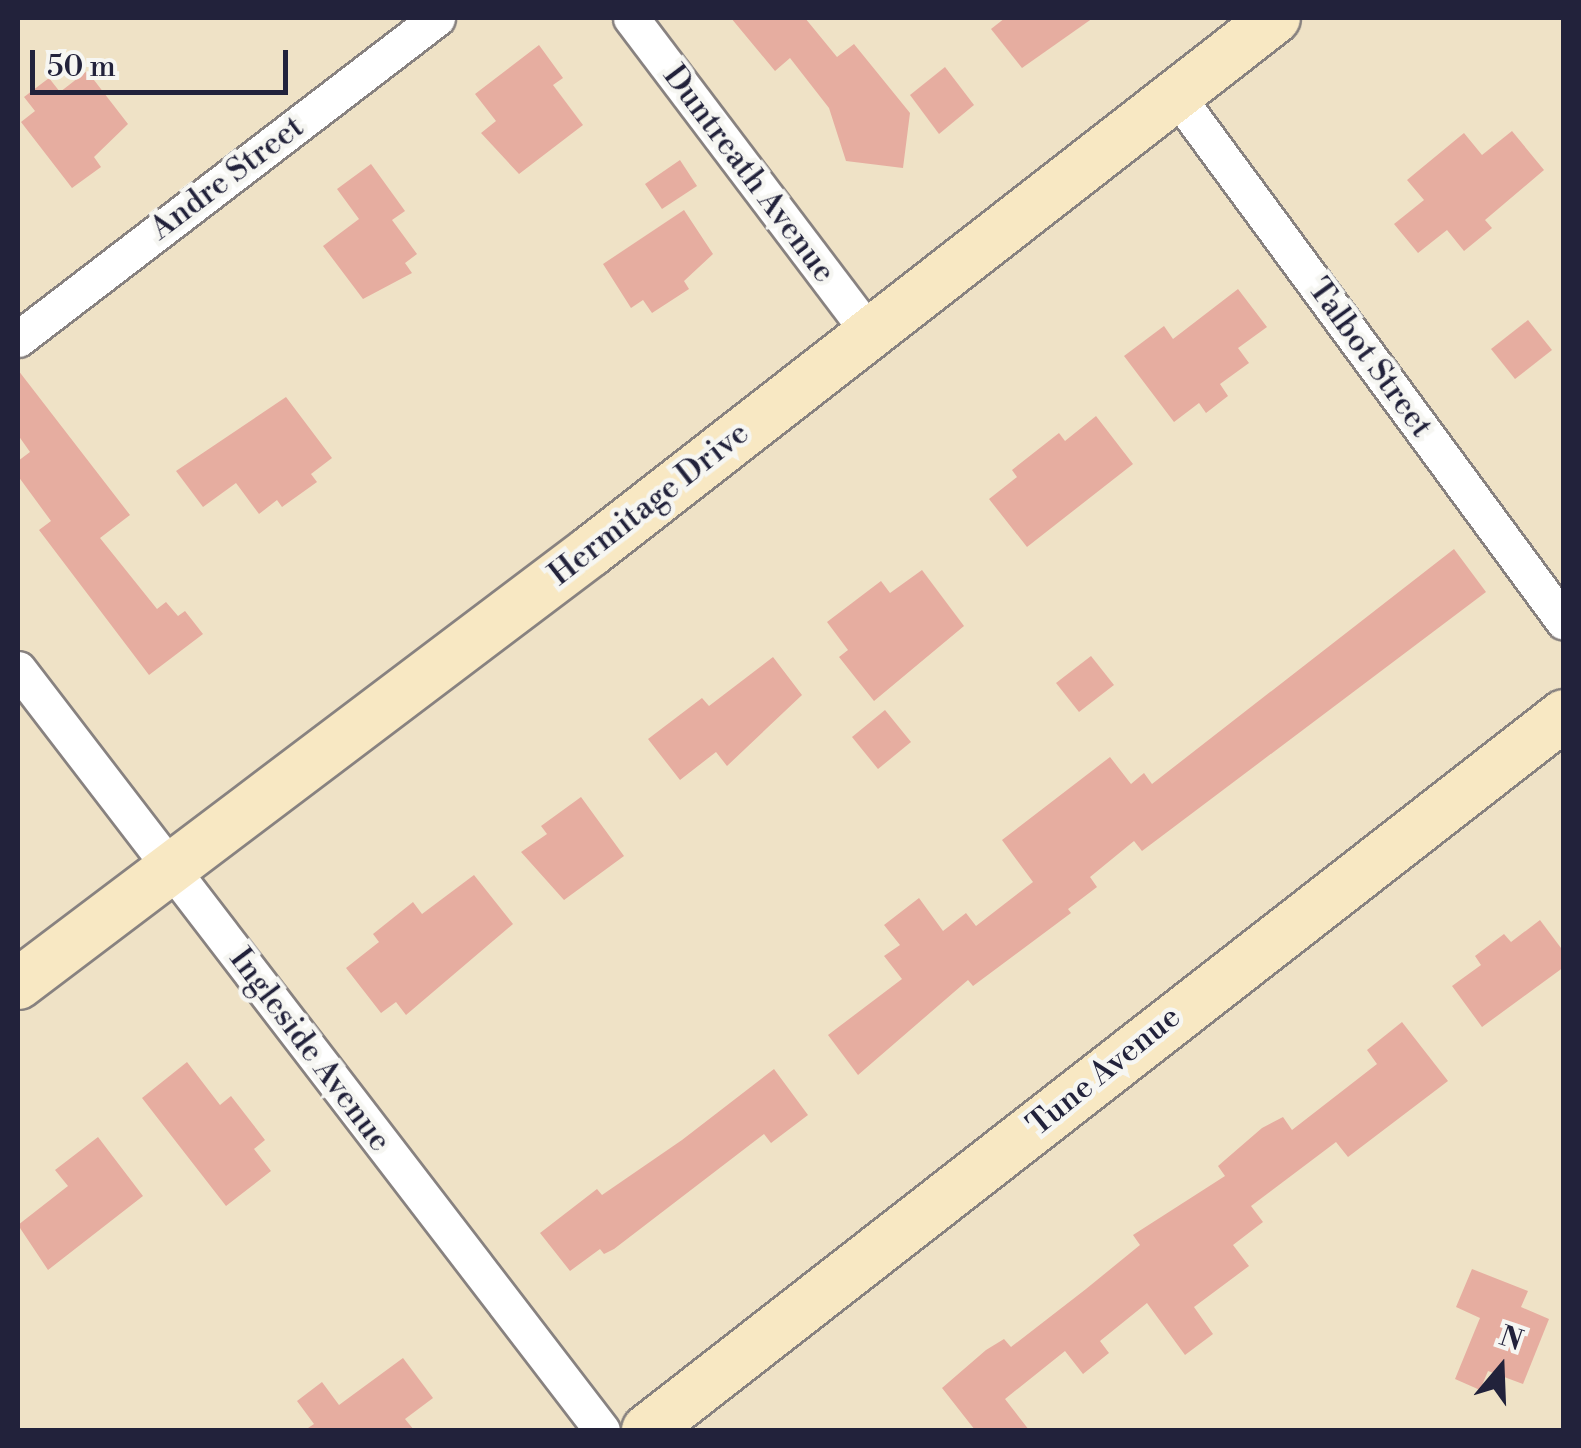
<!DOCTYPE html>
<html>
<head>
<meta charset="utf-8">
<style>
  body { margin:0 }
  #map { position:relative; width:1581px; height:1448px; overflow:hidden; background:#efe2c6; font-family:"Libre Bodoni",serif }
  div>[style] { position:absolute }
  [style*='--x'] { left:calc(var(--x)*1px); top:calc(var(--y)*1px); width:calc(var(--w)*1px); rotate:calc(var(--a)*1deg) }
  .building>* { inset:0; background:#e6ada0 }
  .roads { filter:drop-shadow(2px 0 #888280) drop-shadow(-2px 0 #888280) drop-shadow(0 2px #888280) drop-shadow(0 -2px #888280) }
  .street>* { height:35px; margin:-17.5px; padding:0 17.5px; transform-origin:17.5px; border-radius:17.5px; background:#fff }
  .secondary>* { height:50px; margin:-25px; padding:0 25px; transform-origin:25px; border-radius:25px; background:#f8e8c3 }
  span { translate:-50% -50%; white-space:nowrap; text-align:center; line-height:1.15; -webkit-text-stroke:9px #f6f6f2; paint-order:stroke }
  .street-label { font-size:32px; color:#22223b }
  .frame { position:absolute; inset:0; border:20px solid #22223b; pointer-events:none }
  .north { position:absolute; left:1451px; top:1318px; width:100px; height:100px; -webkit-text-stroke:8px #f6f6f2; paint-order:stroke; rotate:19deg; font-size:28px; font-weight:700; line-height:40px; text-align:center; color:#22223b }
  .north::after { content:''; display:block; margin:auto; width:35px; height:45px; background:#22223b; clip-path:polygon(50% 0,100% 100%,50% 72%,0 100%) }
  .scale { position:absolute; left:30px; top:50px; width:258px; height:45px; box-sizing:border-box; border:5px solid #22223b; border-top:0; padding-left:12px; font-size:30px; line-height:35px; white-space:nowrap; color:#22223b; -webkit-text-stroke:8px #f6f6f2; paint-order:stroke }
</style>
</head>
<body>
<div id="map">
  <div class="building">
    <i style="clip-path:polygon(731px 18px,805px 18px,837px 57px,854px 44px,910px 113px,903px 168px,846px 161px,829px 108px,790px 58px,775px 71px)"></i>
    <i style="clip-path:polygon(1005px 18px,1093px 18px,1022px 68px,991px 29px)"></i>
    <i style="clip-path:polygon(539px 45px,563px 78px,553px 85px,583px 125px,519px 174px,481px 133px,496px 121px,475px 94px)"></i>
    <i style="clip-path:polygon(945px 67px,974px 105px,939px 134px,910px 95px)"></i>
    <i style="clip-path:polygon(87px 71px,128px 124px,94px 157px,101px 167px,72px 188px,21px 122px,35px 111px,24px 97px,49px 78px,60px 92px)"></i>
    <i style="clip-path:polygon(1512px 131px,1544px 170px,1485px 220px,1492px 228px,1464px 251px,1447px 230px,1418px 253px,1394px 224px,1424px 200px,1407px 180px,1464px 133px,1482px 155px)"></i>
    <i style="clip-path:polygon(680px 160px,697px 186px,662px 209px,645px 184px)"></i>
    <i style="clip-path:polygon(371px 164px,405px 211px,392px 220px,417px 254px,405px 263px,412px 273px,363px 299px,323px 246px,359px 219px,337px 189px)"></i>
    <i style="clip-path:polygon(684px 210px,713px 254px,684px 281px,689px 289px,652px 313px,643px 300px,631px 308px,603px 264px)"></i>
    <i style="clip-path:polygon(1238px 289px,1267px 327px,1238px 348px,1249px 363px,1220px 384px,1228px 396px,1206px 413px,1199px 403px,1174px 422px,1124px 356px,1164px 326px,1173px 339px)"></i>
    <i style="clip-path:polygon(1528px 320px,1552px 350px,1515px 379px,1491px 349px)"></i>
    <i style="clip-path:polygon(18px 370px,130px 515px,100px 538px,157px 609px,166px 602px,178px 616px,185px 611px,203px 634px,149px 675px,39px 530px,51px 521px,18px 476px,18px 461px,30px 452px,18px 435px)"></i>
    <i style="clip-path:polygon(286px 397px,332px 458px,311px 474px,317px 482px,282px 507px,277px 500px,259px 514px,236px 483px,203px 507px,176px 471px)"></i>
    <i style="clip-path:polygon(1096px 416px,1133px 464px,1027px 547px,989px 499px,1017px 477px,1012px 470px,1059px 433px,1065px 441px)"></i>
    <i style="clip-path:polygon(1454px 549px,1486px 592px,1142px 851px,1134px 841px,1090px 877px,1097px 887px,1068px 909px,1071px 913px,973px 986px,968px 980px,858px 1075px,828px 1035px,902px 979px,884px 956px,900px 945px,884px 925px,919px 898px,943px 931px,966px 913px,976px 926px,1033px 882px,1002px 840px,1110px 757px,1131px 784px,1144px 773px,1152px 784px)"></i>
    <i style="clip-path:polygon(922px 570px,964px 626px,874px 701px,839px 657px,848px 650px,827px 622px,881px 581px,890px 593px)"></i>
    <i style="clip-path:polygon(1091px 656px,1114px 685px,1079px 712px,1056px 683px)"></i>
    <i style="clip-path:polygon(773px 657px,802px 695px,727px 766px,716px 752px,680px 780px,648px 739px,702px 698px,709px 706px)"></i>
    <i style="clip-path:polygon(885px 710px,911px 742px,878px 769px,852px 737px)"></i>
    <i style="clip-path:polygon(581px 797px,624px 856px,564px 900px,521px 852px,547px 834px,541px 826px)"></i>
    <i style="clip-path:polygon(474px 875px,513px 924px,406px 1015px,396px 1002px,381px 1013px,346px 968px,379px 942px,373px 934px,413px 902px,422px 914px)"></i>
    <i style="clip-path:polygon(1540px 920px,1564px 952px,1564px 967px,1482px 1027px,1452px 986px,1481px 965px,1475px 956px,1504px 934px,1511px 942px)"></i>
    <i style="clip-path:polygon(1402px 1022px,1448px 1081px,1348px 1157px,1336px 1142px,1251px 1206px,1263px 1222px,1233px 1245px,1249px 1266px,1194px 1307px,1213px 1334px,1185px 1355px,1147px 1303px,1100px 1341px,1109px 1353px,1083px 1374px,1065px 1351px,1005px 1399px,1029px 1430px,975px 1430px,942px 1388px,986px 1350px,1004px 1339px,1011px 1347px,1086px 1289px,1140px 1245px,1133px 1235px,1225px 1176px,1218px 1166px,1262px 1128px,1283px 1117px,1292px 1130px,1377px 1064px,1367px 1050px)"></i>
    <i style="clip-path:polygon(187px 1062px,220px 1105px,231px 1096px,265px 1140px,254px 1149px,271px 1171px,226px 1206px,142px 1098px)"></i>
    <i style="clip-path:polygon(774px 1069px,808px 1115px,771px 1143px,764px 1134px,614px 1249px,604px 1254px,600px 1249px,570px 1271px,540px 1233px,597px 1189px,602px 1195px,682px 1140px)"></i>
    <i style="clip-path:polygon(98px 1137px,143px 1196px,48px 1270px,18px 1225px,68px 1186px,55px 1170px)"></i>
    <i style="clip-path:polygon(1472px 1269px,1528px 1291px,1521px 1307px,1549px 1319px,1523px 1384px,1488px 1371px,1480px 1390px,1455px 1379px,1480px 1318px,1456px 1307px)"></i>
    <i style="clip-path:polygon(403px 1358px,433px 1398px,405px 1419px,414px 1430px,305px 1430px,314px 1424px,297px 1401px,322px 1382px,339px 1405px)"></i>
  </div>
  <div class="roads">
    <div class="street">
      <i style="--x:631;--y:18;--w:393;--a:52.9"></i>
      <i style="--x:1176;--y:95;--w:654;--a:53.64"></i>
      <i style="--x:18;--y:339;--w:528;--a:-37.46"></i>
      <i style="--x:18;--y:669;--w:959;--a:52.5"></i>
    </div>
    <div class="secondary">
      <i style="--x:18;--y:984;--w:718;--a:-37.08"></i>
      <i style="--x:591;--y:551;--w:867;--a:-37.93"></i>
      <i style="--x:647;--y:1430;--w:1163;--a:-37.94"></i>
    </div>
  </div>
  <div class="street-label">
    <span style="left:749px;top:174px;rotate:53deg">Duntreath Avenue</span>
    <span style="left:227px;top:178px;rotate:-37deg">Andre Street</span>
    <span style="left:1370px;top:358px;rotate:54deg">Talbot Street</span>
    <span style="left:649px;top:504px;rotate:-38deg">Hermitage Drive</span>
    <span style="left:310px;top:1050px;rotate:53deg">Ingleside Avenue</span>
    <span style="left:1104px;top:1071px;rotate:-39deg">Tune Avenue</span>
  </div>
  <div class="frame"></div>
  <div class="north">N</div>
  <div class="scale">50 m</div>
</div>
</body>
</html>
